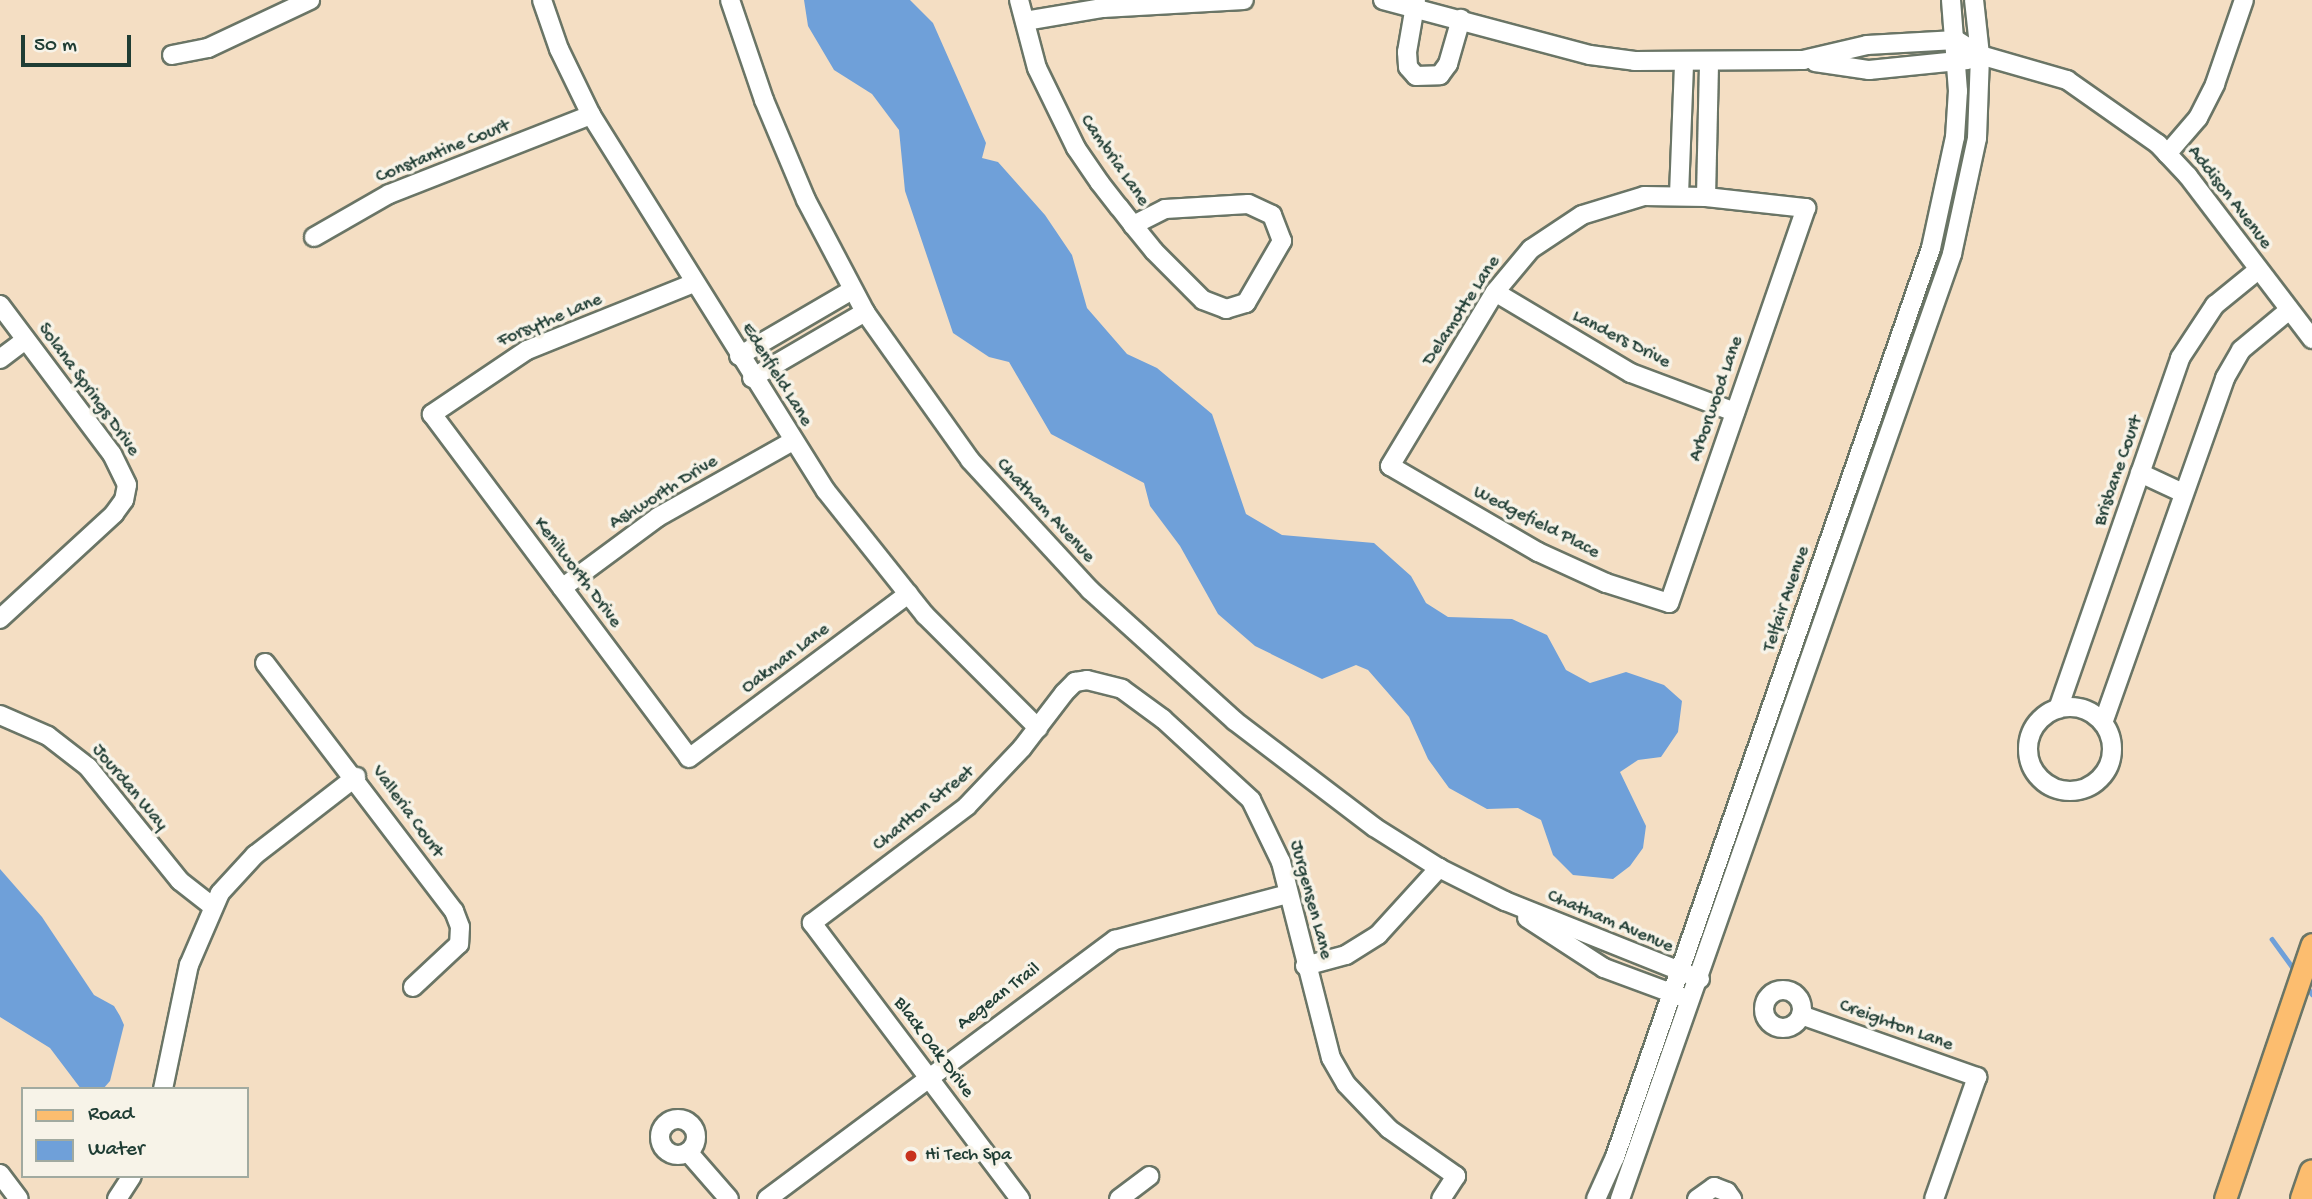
<!DOCTYPE html>
<html>
<head>
<meta charset="utf-8">
<style>
  body { margin:0 }
  #map { position:relative; width:2312px; height:1199px; overflow:hidden; background:#f4dec3; font-family:"Gochi Hand",sans-serif }
  div>[style] { position:absolute }
  [style*='--x'] { left:calc(var(--x)*1px); top:calc(var(--y)*1px); width:calc(var(--w)*1px); rotate:calc(var(--a)*1deg) }
  .water>* { inset:0; background:#6fa0d9 }
  .stream>* { height:4.5px; margin:-2.25px; padding:0 2.25px; transform-origin:2.25px; border-radius:2.25px; background:#6fa0d9 }
  .roads { filter:drop-shadow(2px 0 #6a7566) drop-shadow(-2px 0 #6a7566) drop-shadow(0 2px #6a7566) drop-shadow(0 -2px #6a7566) }
  .minor>* { height:18px; margin:-9px; padding:0 9px; transform-origin:9px; border-radius:9px; background:#fff }
  .minor>.ring { margin:-9px; padding:0; box-sizing:content-box; background:none; border:18px solid #fff; border-radius:50% }
  .major>* { height:21px; margin:-10.5px; padding:0 10.5px; transform-origin:10.5px; border-radius:10.5px; background:#fcbd6f }
  .highway>* { height:24px; margin:-12px; padding:0 12px; transform-origin:12px; border-radius:12px; background:#fcbd6f }
  .dots>* { width:19px; height:19px; translate:-50% -50%; box-sizing:border-box; border:4px solid #f7f3e8; border-radius:50% }
  span { translate:-50% -50%; white-space:nowrap; text-align:center; line-height:1.15; -webkit-text-stroke:7px #f7f3e8; paint-order:stroke }
  .street-label { font-size:19px; color:#1f3d34 }
  .poi-label { font-size:19px; color:#1f3d34 }
  .left { translate:0 -50%; text-align:left }
  .legend { position:absolute; left:21px; top:1087px; width:228px; height:91px; box-sizing:border-box; background:#f7f3e8; border:2px solid #a1aaa0; margin:0; padding:9px 12px; list-style:none; font-size:21px; color:#1f3d34 }
  .legend li { display:flex; align-items:center; gap:14px; height:35px }
  .legend b { width:35px; border:2px solid #a1aaa0 }
  .scale { position:absolute; left:21px; top:35px; width:110px; height:32px; box-sizing:border-box; border:4px solid #1f3d34; border-top:0; padding-left:9px; font-size:21px; line-height:24px; white-space:nowrap; color:#1f3d34; -webkit-text-stroke:5px #f7f3e8; paint-order:stroke }
</style>
</head>
<body>
<div id="map">
  <div class="water">
    <i style="clip-path:polygon(804px 0,910px 0,933px 23px,986px 143px,982px 158px,998px 162px,1045px 215px,1072px 255px,1087px 308px,1127px 354px,1157px 368px,1212px 414px,1246px 514px,1282px 535px,1374px 543px,1411px 576px,1426px 603px,1448px 617px,1512px 619px,1547px 635px,1566px 670px,1590px 683px,1626px 672px,1664px 685px,1682px 701px,1678px 732px,1661px 757px,1638px 760px,1620px 772px,1646px 826px,1643px 848px,1630px 866px,1613px 879px,1573px 875px,1553px 855px,1541px 820px,1518px 808px,1487px 809px,1449px 788px,1428px 759px,1409px 717px,1368px 670px,1356px 665px,1322px 679px,1255px 646px,1218px 614px,1180px 546px,1150px 506px,1144px 483px,1051px 434px,1009px 362px,989px 357px,953px 333px,905px 191px,899px 130px,872px 94px,834px 70px,808px 26px)"></i>
    <i style="clip-path:polygon(0 869px,42px 917px,94px 995px,114px 1006px,120px 1016px,124px 1025px,110px 1081px,103px 1089px,81px 1089px,50px 1048px,0 1017px)"></i>
  </div>
  <div class="stream">
    <i style="--x:2272;--y:939;--w:41;--a:54"></i>
    <i style="--x:2306;--y:985;--w:11;--a:56"></i>
  </div>
  <div class="roads">
    <div class="minor">
      <i style="--x:542;--y:0;--w:52;--a:70.9"></i>
      <i style="--x:559;--y:49;--w:73;--a:64.1"></i>
      <i style="--x:591;--y:115;--w:443;--a:58"></i>
      <i style="--x:826;--y:491;--w:159;--a:51.4"></i>
      <i style="--x:925;--y:615;--w:160;--a:45"></i>
      <i style="--x:730;--y:0;--w:106;--a:71.2"></i>
      <i style="--x:764;--y:100;--w:108;--a:67.2"></i>
      <i style="--x:806;--y:200;--w:127;--a:62.2"></i>
      <i style="--x:865;--y:312;--w:181;--a:54.6"></i>
      <i style="--x:970;--y:460;--w:177;--a:47.3"></i>
      <i style="--x:1090;--y:590;--w:195;--a:42.1"></i>
      <i style="--x:1235;--y:721;--w:175;--a:37.3"></i>
      <i style="--x:1374;--y:827;--w:77;--a:32.2"></i>
      <i style="--x:1439;--y:868;--w:74;--a:26.6"></i>
      <i style="--x:1505;--y:901;--w:210;--a:21.8"></i>
      <i style="--x:1019;--y:0;--w:70;--a:75.2"></i>
      <i style="--x:1037;--y:68;--w:89;--a:64"></i>
      <i style="--x:1076;--y:148;--w:42;--a:55.6"></i>
      <i style="--x:1100;--y:183;--w:31;--a:52"></i>
      <i style="--x:1119;--y:207;--w:23;--a:52"></i>
      <i style="--x:1133;--y:225;--w:33;--a:51"></i>
      <i style="--x:1154;--y:251;--w:69;--a:45"></i>
      <i style="--x:1203;--y:300;--w:25;--a:21"></i>
      <i style="--x:1226;--y:309;--w:21;--a:-17"></i>
      <i style="--x:1246;--y:303;--w:72;--a:-59.9"></i>
      <i style="--x:1282;--y:241;--w:28;--a:-111"></i>
      <i style="--x:1272;--y:215;--w:26;--a:-155"></i>
      <i style="--x:1248;--y:204;--w:83;--a:176.6"></i>
      <i style="--x:1165;--y:209;--w:36;--a:153"></i>
      <i style="--x:1383;--y:0;--w:214;--a:14.9"></i>
      <i style="--x:1590;--y:55;--w:45;--a:7.6"></i>
      <i style="--x:1635;--y:61;--w:168;--a:-0.3"></i>
      <i style="--x:1803;--y:60;--w:66;--a:-13.2"></i>
      <i style="--x:1867;--y:45;--w:89;--a:-3.2"></i>
      <i style="--x:1956;--y:40;--w:28;--a:32"></i>
      <i style="--x:1980;--y:55;--w:91;--a:16"></i>
      <i style="--x:2067;--y:80;--w:111;--a:35.1"></i>
      <i style="--x:2158;--y:144;--w:44;--a:46.8"></i>
      <i style="--x:2188;--y:176;--w:205;--a:52.7"></i>
      <i style="--x:1416;--y:0;--w:53;--a:99.8"></i>
      <i style="--x:1407;--y:52;--w:15;--a:86"></i>
      <i style="--x:1408;--y:67;--w:12;--a:48"></i>
      <i style="--x:1416;--y:76;--w:24;--a:-2"></i>
      <i style="--x:1440;--y:75;--w:14;--a:-54"></i>
      <i style="--x:1448;--y:64;--w:47;--a:-73.9"></i>
      <i style="--x:1025;--y:21;--w:79;--a:-9.5"></i>
      <i style="--x:1103;--y:8;--w:141;--a:-3.2"></i>
      <i style="--x:172;--y:55;--w:37;--a:-11"></i>
      <i style="--x:208;--y:48;--w:113;--a:-25.2"></i>
      <i style="--x:1815;--y:62;--w:55;--a:8.4"></i>
      <i style="--x:1869;--y:70;--w:99;--a:-5.8"></i>
      <i style="--x:2167;--y:154;--w:48;--a:-49.3"></i>
      <i style="--x:2198;--y:118;--w:38;--a:-63"></i>
      <i style="--x:2215;--y:84;--w:89;--a:-71"></i>
      <i style="--x:1679;--y:195;--w:132;--a:-87.8"></i>
      <i style="--x:1644;--y:196;--w:62;--a:0.9"></i>
      <i style="--x:1706;--y:197;--w:101;--a:6.3"></i>
      <i style="--x:1806;--y:208;--w:418;--a:109.1"></i>
      <i style="--x:1669;--y:603;--w:66;--a:-162.4"></i>
      <i style="--x:1606;--y:583;--w:75;--a:-155.5"></i>
      <i style="--x:1538;--y:552;--w:171;--a:-149.8"></i>
      <i style="--x:1390;--y:466;--w:203;--a:-58.9"></i>
      <i style="--x:1495;--y:292;--w:56;--a:-50.1"></i>
      <i style="--x:1531;--y:249;--w:61;--a:-33.7"></i>
      <i style="--x:1582;--y:215;--w:65;--a:-17"></i>
      <i style="--x:1706;--y:197;--w:133;--a:-88.7"></i>
      <i style="--x:314;--y:237;--w:86;--a:-29.8"></i>
      <i style="--x:389;--y:194;--w:217;--a:-21.4"></i>
      <i style="--x:694;--y:283;--w:180;--a:158.1"></i>
      <i style="--x:527;--y:350;--w:115;--a:146"></i>
      <i style="--x:432;--y:414;--w:429;--a:53.2"></i>
      <i style="--x:689;--y:758;--w:274;--a:-36.8"></i>
      <i style="--x:1495;--y:292;--w:158;--a:30.8"></i>
      <i style="--x:1631;--y:373;--w:111;--a:20.6"></i>
      <i style="--x:0;--y:305;--w:186;--a:53.1"></i>
      <i style="--x:112;--y:454;--w:34;--a:64"></i>
      <i style="--x:127;--y:485;--w:15;--a:101"></i>
      <i style="--x:124;--y:500;--w:17;--a:126"></i>
      <i style="--x:114;--y:514;--w:155;--a:137.4"></i>
      <i style="--x:739;--y:356;--w:131;--a:-30.3"></i>
      <i style="--x:0;--y:359;--w:31;--a:-37"></i>
      <i style="--x:752;--y:378;--w:131;--a:-30.3"></i>
      <i style="--x:2140;--y:473;--w:47;--a:24.9"></i>
      <i style="--x:562;--y:588;--w:119;--a:-36.5"></i>
      <i style="--x:658;--y:517;--w:155;--a:-29.4"></i>
      <i style="--x:265;--y:663;--w:312;--a:52.7"></i>
      <i style="--x:454;--y:911;--w:17;--a:69"></i>
      <i style="--x:460;--y:927;--w:17;--a:93"></i>
      <i style="--x:459;--y:944;--w:63;--a:136.9"></i>
      <i class="ring" style="left:2028px;top:707px;width:66px;height:66px"></i>
      <i style="--x:2058;--y:709;--w:372;--a:-70.8"></i>
      <i style="--x:2180;--y:358;--w:64;--a:-56.6"></i>
      <i style="--x:2215;--y:305;--w:55;--a:-39.1"></i>
      <i style="--x:0;--y:715;--w:52;--a:23.6"></i>
      <i style="--x:48;--y:736;--w:51;--a:37.8"></i>
      <i style="--x:88;--y:767;--w:146;--a:51.1"></i>
      <i style="--x:180;--y:881;--w:41;--a:38"></i>
      <i style="--x:2103;--y:723;--w:366;--a:-70.5"></i>
      <i style="--x:2225;--y:378;--w:32;--a:-60"></i>
      <i style="--x:2241;--y:350;--w:61;--a:-39.7"></i>
      <i style="--x:1527;--y:918;--w:92;--a:33"></i>
      <i style="--x:1604;--y:968;--w:83;--a:20.4"></i>
      <i style="--x:1305;--y:966;--w:42;--a:-15"></i>
      <i style="--x:1346;--y:955;--w:38;--a:-32"></i>
      <i style="--x:1378;--y:935;--w:91;--a:-47.7"></i>
      <i class="ring" style="left:1764px;top:990px;width:20px;height:20px"></i>
      <i style="--x:1801;--y:1015;--w:187;--a:19.4"></i>
      <i style="--x:1977;--y:1077;--w:129;--a:109.4"></i>
      <i style="--x:163;--y:1089;--w:127;--a:-78.2"></i>
      <i style="--x:189;--y:965;--w:78;--a:-66.7"></i>
      <i style="--x:220;--y:893;--w:52;--a:-47.4"></i>
      <i style="--x:255;--y:855;--w:128;--a:-37.7"></i>
      <i class="ring" style="left:660px;top:1119px;width:18px;height:18px"></i>
      <i style="--x:688;--y:1152;--w:62;--a:48.9"></i>
      <i style="--x:0;--y:1174;--w:31;--a:53"></i>
      <i style="--x:117;--y:1199;--w:27;--a:-57"></i>
      <i style="--x:767;--y:1199;--w:434;--a:-36.7"></i>
      <i style="--x:1115;--y:940;--w:179;--a:-14.9"></i>
      <i style="--x:1020;--y:1199;--w:346;--a:-127"></i>
      <i style="--x:812;--y:923;--w:194;--a:-37"></i>
      <i style="--x:967;--y:806;--w:80;--a:-46.5"></i>
      <i style="--x:1022;--y:748;--w:69;--a:-52.6"></i>
      <i style="--x:1064;--y:693;--w:16;--a:-45"></i>
      <i style="--x:1075;--y:682;--w:12;--a:-9"></i>
      <i style="--x:1087;--y:680;--w:36;--a:14"></i>
      <i style="--x:1122;--y:689;--w:51;--a:36.2"></i>
      <i style="--x:1163;--y:719;--w:120;--a:42.6"></i>
      <i style="--x:1251;--y:800;--w:69;--a:64.2"></i>
      <i style="--x:1281;--y:862;--w:202;--a:75.7"></i>
      <i style="--x:1331;--y:1058;--w:30;--a:60"></i>
      <i style="--x:1346;--y:1084;--w:62;--a:46.3"></i>
      <i style="--x:1389;--y:1129;--w:82;--a:35"></i>
      <i style="--x:1456;--y:1176;--w:27;--a:123"></i>
      <i style="--x:1119;--y:1199;--w:38;--a:-37"></i>
      <i style="--x:1596;--y:1199;--w:46;--a:-65.7"></i>
      <i style="--x:1615;--y:1157;--w:962;--a:-70.83"></i>
      <i style="--x:1931;--y:248;--w:114;--a:-77.8"></i>
      <i style="--x:1955;--y:137;--w:46;--a:-86.3"></i>
      <i style="--x:1958;--y:91;--w:91;--a:-94.4"></i>
      <i style="--x:1620;--y:1199;--w:1002;--a:-70.64"></i>
      <i style="--x:1952;--y:254;--w:119;--a:-77.8"></i>
      <i style="--x:1977;--y:138;--w:83;--a:-87.9"></i>
      <i style="--x:1980;--y:55;--w:55;--a:-96.2"></i>
      <i style="--x:1697;--y:1199;--w:21;--a:-35"></i>
      <i style="--x:1714;--y:1187;--w:14;--a:21"></i>
      <i style="--x:1727;--y:1192;--w:9;--a:54"></i>
    </div>
    <div class="major">
      <i style="--x:2225;--y:1199;--w:269;--a:-71.2"></i>
    </div>
    <div class="highway">
      <i style="--x:2303;--y:1199;--w:28;--a:-71"></i>
    </div>
  </div>
  <div class="dots">
    <i style="left:911px;top:1156px;background:#c8321e"></i>
  </div>
  <div class="street-label">
    <span style="left:443px;top:152px;rotate:-22deg">Constantine Court</span>
    <span style="left:1114px;top:161px;rotate:55deg">Cambria Lane</span>
    <span style="left:2229px;top:198px;rotate:52deg">Addison Avenue</span>
    <span style="left:1462px;top:311px;rotate:-57deg">Delamotte Lane</span>
    <span style="left:550px;top:321px;rotate:-23deg">Forsythe Lane</span>
    <span style="left:1621px;top:340px;rotate:27deg">Landers Drive</span>
    <span style="left:776px;top:375px;rotate:58deg">Edenfield Lane</span>
    <span style="left:88px;top:390px;rotate:54deg">Solana Springs Drive</span>
    <span style="left:1717px;top:399px;rotate:-71deg">Arborwood Lane</span>
    <span style="left:2119px;top:471px;rotate:-71deg">Brisbane Court</span>
    <span style="left:664px;top:493px;rotate:-32deg">Ashworth Drive</span>
    <span style="left:1045px;top:511px;rotate:47deg">Chatham Avenue</span>
    <span style="left:1536px;top:523px;rotate:27deg">Wedgefield Place</span>
    <span style="left:577px;top:573px;rotate:53deg">Kenilworth Drive</span>
    <span style="left:1787px;top:599px;rotate:-71deg">Telfair Avenue</span>
    <span style="left:786px;top:659px;rotate:-37deg">Oakman Lane</span>
    <span style="left:129px;top:788px;rotate:50deg">Jourdan Way</span>
    <span style="left:924px;top:809px;rotate:-39deg">Charlton Street</span>
    <span style="left:407px;top:812px;rotate:54deg">Valleria Court</span>
    <span style="left:1310px;top:900px;rotate:75deg">Jurgensen Lane</span>
    <span style="left:1610px;top:922px;rotate:23deg">Chatham Avenue</span>
    <span style="left:999px;top:997px;rotate:-37deg">Aegean Trail</span>
    <span style="left:1896px;top:1026px;rotate:20deg">Creighton Lane</span>
    <span style="left:933px;top:1048px;rotate:53deg">Black Oak Drive</span>
  </div>
  <div class="poi-label">
    <span class="left" style="left:925px;top:1156px">Hi Tech Spa</span>
  </div>
  <ul class="legend">
  <li><b style="height:9px;background:#fcbd6f"></b>Road</li>
  <li><b style="height:19px;background:#6fa0d9"></b>Water</li>
  </ul>
  <div class="scale">50 m</div>
</div>
</body>
</html>
